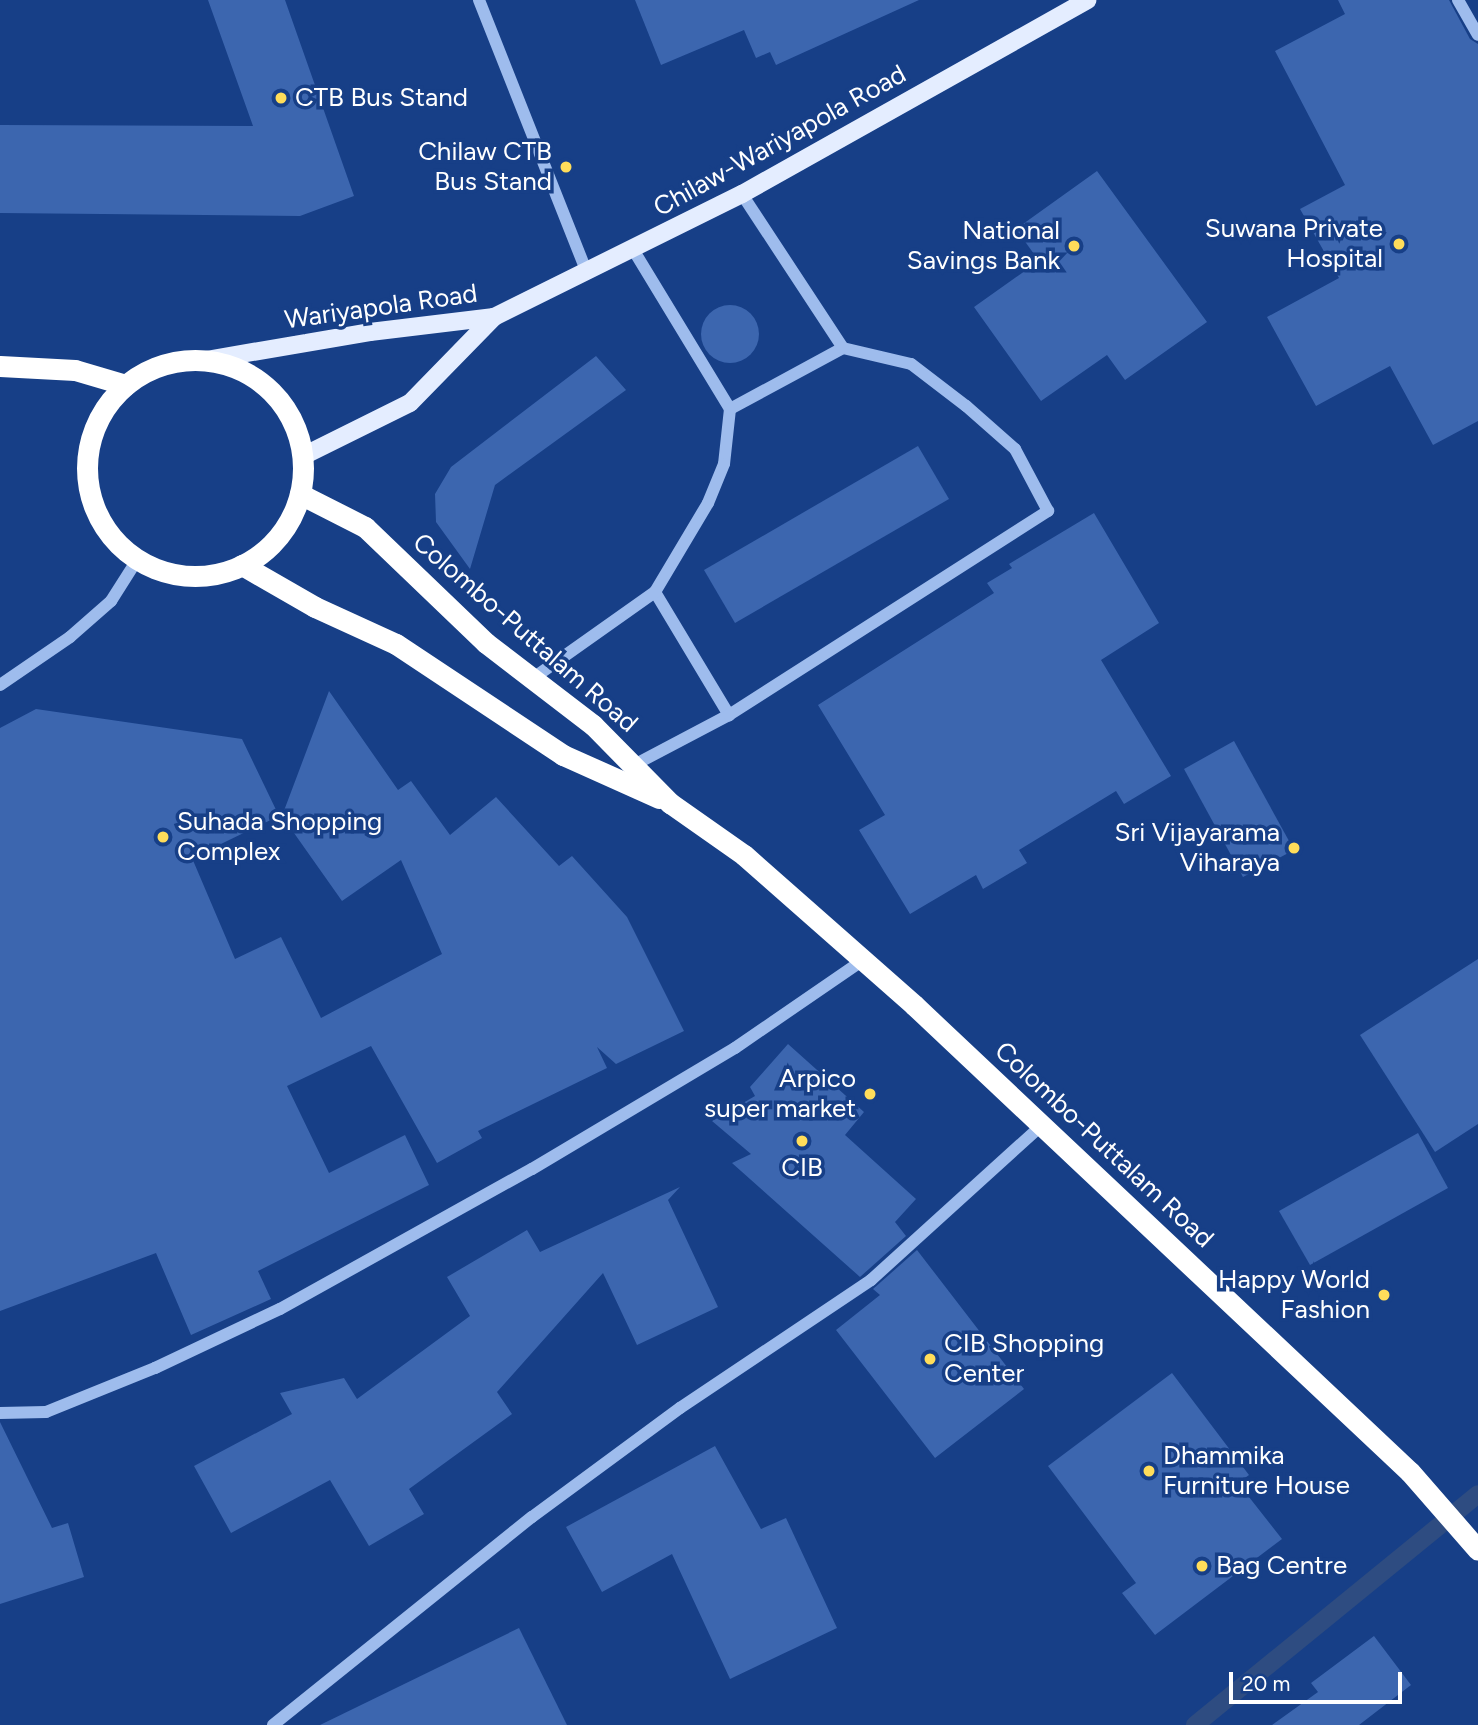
<!DOCTYPE html>
<html>
<head>
<meta charset="utf-8">
<style>
  body { margin:0 }
  #map { position:relative; width:1478px; height:1725px; overflow:hidden; background:#173f87; font-family:Figtree,sans-serif }
  div>[style] { position:absolute }
  [style*='--x'] { left:calc(var(--x)*1px); top:calc(var(--y)*1px); width:calc(var(--w)*1px); rotate:calc(var(--a)*1deg) }
  .stream>* { height:18px; margin:-9px; padding:0 9px; transform-origin:9px; border-radius:9px; background:#2e4c81 }
  .building>* { inset:0; background:#3c66af }
  .round { border-radius:50% }
  .minor>* { height:12px; margin:-6px; padding:0 6px; transform-origin:6px; border-radius:6px; background:#9ebced }
  .major>* { height:18px; margin:-9px; padding:0 9px; transform-origin:9px; border-radius:9px; background:#e4edff }
  .highway>* { height:21px; margin:-10.5px; padding:0 10.5px; transform-origin:10.5px; border-radius:10.5px; background:#fff }
  .highway>.ring { margin:-10.5px; padding:0; box-sizing:content-box; background:none; border:21px solid #fff; border-radius:50% }
  .dots>* { width:19px; height:19px; translate:-50% -50%; box-sizing:border-box; border:4px solid #173f87; border-radius:50% }
  span { translate:-50% -50%; white-space:nowrap; text-align:center; line-height:1.15; -webkit-text-stroke:7px #173f87; paint-order:stroke }
  .poi-label { font-size:26px; color:#fff }
  .left { translate:0 -50%; text-align:left }
  .right { translate:-100% -50%; text-align:right }
  .street-label { font-size:26px; color:#fff }
  .scale { position:absolute; left:1229px; top:1672px; width:173px; height:32px; box-sizing:border-box; border:4px solid #fff; border-top:0; padding-left:9px; font-size:21px; line-height:24px; white-space:nowrap; color:#fff; -webkit-text-stroke:5px #173f87; paint-order:stroke }
</style>
</head>
<body>
<div id="map">
  <div class="stream">
    <i style="--x:1195;--y:1725;--w:365;--a:-39.2"></i>
  </div>
  <div class="building">
    <i style="clip-path:polygon(208px 0,285px 0,354px 196px,300px 216px,0 213px,0 125px,253px 126px)"></i>
    <i style="clip-path:polygon(635px 0,919px 0,776px 65px,770px 52px,756px 58px,744px 30px,661px 65px)"></i>
    <i style="clip-path:polygon(1338px 0,1449px 0,1470px 39px,1478px 44px,1478px 421px,1433px 445px,1390px 366px,1316px 406px,1267px 317px,1339px 278px,1300px 209px,1345px 185px,1275px 51px,1345px 14px)"></i>
    <i style="clip-path:polygon(1097px 171px,1207px 322px,1125px 380px,1107px 355px,1041px 401px,974px 307px,1039px 261px,1016px 229px)"></i>
    <i class="round" style="left:701px;top:305px;width:58px;height:58px"></i>
    <i style="clip-path:polygon(596px 356px,626px 390px,495px 485px,470px 569px,436px 522px,435px 494px,451px 467px)"></i>
    <i style="clip-path:polygon(918px 446px,949px 499px,735px 623px,704px 570px)"></i>
    <i style="clip-path:polygon(1094px 513px,1159px 623px,1101px 660px,1171px 776px,1124px 804px,1116px 791px,1019px 850px,1027px 863px,983px 889px,976px 875px,910px 914px,859px 830px,885px 815px,818px 705px,994px 593px,987px 583px,1012px 568px,1009px 564px)"></i>
    <i style="clip-path:polygon(329px 691px,398px 790px,411px 781px,450px 835px,496px 797px,559px 866px,572px 856px,627px 917px,684px 1031px,616px 1064px,597px 1047px,607px 1068px,478px 1131px,482px 1138px,437px 1163px,371px 1046px,287px 1086px,329px 1173px,405px 1135px,429px 1185px,258px 1271px,271px 1299px,191px 1335px,156px 1253px,0 1311px,0 728px,36px 709px,242px 739px,279px 816px,192px 858px,235px 959px,281px 937px,321px 1018px,442px 954px,401px 860px,342px 901px,282px 816px)"></i>
    <i style="clip-path:polygon(1234px 741px,1294px 850px,1243px 877px,1184px 769px)"></i>
    <i style="clip-path:polygon(1478px 959px,1478px 1124px,1435px 1152px,1360px 1035px)"></i>
    <i style="clip-path:polygon(788px 1044px,864px 1112px,845px 1135px,916px 1199px,895px 1222px,906px 1236px,860px 1277px,732px 1163px,751px 1154px,712px 1121px,755px 1096px,750px 1087px)"></i>
    <i style="clip-path:polygon(1418px 1133px,1448px 1188px,1310px 1265px,1279px 1211px)"></i>
    <i style="clip-path:polygon(680px 1187px,668px 1200px,718px 1307px,637px 1345px,603px 1273px,497px 1392px,512px 1414px,409px 1489px,424px 1514px,369px 1546px,330px 1480px,231px 1533px,194px 1466px,292px 1414px,280px 1393px,344px 1378px,357px 1399px,470px 1316px,447px 1277px,527px 1230px,540px 1252px)"></i>
    <i style="clip-path:polygon(917px 1250px,1024px 1389px,935px 1458px,836px 1330px,880px 1295px,873px 1289px)"></i>
    <i style="clip-path:polygon(1172px 1373px,1249px 1475px,1238px 1483px,1282px 1539px,1155px 1635px,1122px 1593px,1136px 1583px,1048px 1466px)"></i>
    <i style="clip-path:polygon(0 1422px,52px 1528px,68px 1523px,84px 1577px,0 1604px)"></i>
    <i style="clip-path:polygon(715px 1446px,761px 1529px,786px 1518px,837px 1628px,730px 1679px,672px 1554px,602px 1592px,566px 1527px)"></i>
    <i style="clip-path:polygon(519px 1628px,567px 1725px,320px 1725px)"></i>
    <i style="clip-path:polygon(1374px 1636px,1411px 1685px,1359px 1725px,1272px 1725px,1318px 1692px,1311px 1683px)"></i>
  </div>
  <div class="minor">
    <i style="--x:479;--y:0;--w:294;--a:68.4"></i>
    <i style="--x:1458;--y:0;--w:40;--a:60.3"></i>
    <i style="--x:634;--y:251;--w:185;--a:58.7"></i>
    <i style="--x:730;--y:409;--w:55;--a:96.2"></i>
    <i style="--x:724;--y:464;--w:42;--a:112.3"></i>
    <i style="--x:708;--y:503;--w:104;--a:120.8"></i>
    <i style="--x:655;--y:592;--w:144;--a:59"></i>
    <i style="--x:730;--y:409;--w:128;--a:-28.4"></i>
    <i style="--x:532;--y:679;--w:151;--a:-35.3"></i>
    <i style="--x:0;--y:685;--w:85;--a:-34.4"></i>
    <i style="--x:70;--y:637;--w:55;--a:-41.3"></i>
    <i style="--x:111;--y:601;--w:49;--a:-57.6"></i>
    <i style="--x:634;--y:765;--w:107;--a:-27.8"></i>
    <i style="--x:729;--y:715;--w:379;--a:-32.6"></i>
    <i style="--x:1048;--y:511;--w:70;--a:-118"></i>
    <i style="--x:1015;--y:449;--w:65;--a:-138.7"></i>
    <i style="--x:966;--y:406;--w:69;--a:-142.6"></i>
    <i style="--x:911;--y:364;--w:70;--a:-166.8"></i>
    <i style="--x:843;--y:348;--w:184;--a:-123.3"></i>
    <i style="--x:0;--y:1413;--w:46;--a:-1.2"></i>
    <i style="--x:46;--y:1412;--w:118;--a:-22"></i>
    <i style="--x:155;--y:1368;--w:138;--a:-25.3"></i>
    <i style="--x:280;--y:1309;--w:288;--a:-29.1"></i>
    <i style="--x:532;--y:1169;--w:236;--a:-30.8"></i>
    <i style="--x:735;--y:1048;--w:155;--a:-34.5"></i>
    <i style="--x:273;--y:1725;--w:332;--a:-38.8"></i>
    <i style="--x:532;--y:1517;--w:184;--a:-36.4"></i>
    <i style="--x:680;--y:1408;--w:230;--a:-33.8"></i>
    <i style="--x:871;--y:1280;--w:231;--a:-42.2"></i>
  </div>
  <div class="major">
    <i style="--x:206;--y:360;--w:166;--a:-9.7"></i>
    <i style="--x:370;--y:332;--w:125;--a:-6.9"></i>
    <i style="--x:494;--y:317;--w:277;--a:-26.4"></i>
    <i style="--x:742;--y:194;--w:396;--a:-29.3"></i>
    <i style="--x:303;--y:456;--w:119;--a:-26.4"></i>
    <i style="--x:410;--y:403;--w:120;--a:-45.7"></i>
  </div>
  <div class="highway">
    <i class="ring" style="left:87px;top:360px;width:195px;height:195px"></i>
    <i style="--x:0;--y:366;--w:75;--a:3.1"></i>
    <i style="--x:75;--y:370;--w:53;--a:16.4"></i>
    <i style="--x:300;--y:494;--w:73;--a:26.9"></i>
    <i style="--x:365;--y:527;--w:168;--a:43.8"></i>
    <i style="--x:486;--y:643;--w:135;--a:37.5"></i>
    <i style="--x:593;--y:725;--w:110;--a:45.4"></i>
    <i style="--x:670;--y:803;--w:90;--a:35.1"></i>
    <i style="--x:744;--y:855;--w:227;--a:41.4"></i>
    <i style="--x:914;--y:1005;--w:681;--a:43.28"></i>
    <i style="--x:1410;--y:1472;--w:103;--a:48.9"></i>
    <i style="--x:242;--y:565;--w:84;--a:29.9"></i>
    <i style="--x:315;--y:607;--w:89;--a:24.6"></i>
    <i style="--x:396;--y:644;--w:201;--a:33.6"></i>
    <i style="--x:563;--y:755;--w:105;--a:24.1"></i>
  </div>
  <div class="dots">
    <i style="left:281px;top:98px;background:#ffdd5a"></i>
    <i style="left:566px;top:167px;background:#ffdd5a"></i>
    <i style="left:1399px;top:244px;background:#ffdd5a"></i>
    <i style="left:1074px;top:246px;background:#ffdd5a"></i>
    <i style="left:163px;top:837px;background:#ffdd5a"></i>
    <i style="left:1294px;top:848px;background:#ffdd5a"></i>
    <i style="left:870px;top:1094px;background:#ffdd5a"></i>
    <i style="left:802px;top:1141px;background:#ffdd5a"></i>
    <i style="left:1384px;top:1295px;background:#ffdd5a"></i>
    <i style="left:930px;top:1359px;background:#ffdd5a"></i>
    <i style="left:1149px;top:1471px;background:#ffdd5a"></i>
    <i style="left:1202px;top:1566px;background:#ffdd5a"></i>
  </div>
  <div class="poi-label">
    <span class="left" style="left:295px;top:98px">CTB Bus Stand</span>
    <span class="right" style="left:552px;top:167px">Chilaw CTB<br>Bus Stand</span>
    <span class="right" style="left:1383px;top:244px">Suwana Private<br>Hospital</span>
    <span class="right" style="left:1060px;top:246px">National<br>Savings Bank</span>
    <span class="left" style="left:177px;top:837px">Suhada Shopping<br>Complex</span>
    <span class="right" style="left:1280px;top:848px">Sri Vijayarama<br>Viharaya</span>
    <span class="right" style="left:856px;top:1094px">Arpico<br>super market</span>
    <span style="left:802px;top:1168px">CIB</span>
    <span class="right" style="left:1370px;top:1295px">Happy World<br>Fashion</span>
    <span class="left" style="left:944px;top:1359px">CIB Shopping<br>Center</span>
    <span class="left" style="left:1163px;top:1471px">Dhammika<br>Furniture House</span>
    <span class="left" style="left:1216px;top:1566px">Bag Centre</span>
  </div>
  <div class="street-label">
    <span style="left:780px;top:141px;rotate:-29deg">Chilaw-Wariyapola Road</span>
    <span style="left:381px;top:307px;rotate:-8deg">Wariyapola Road</span>
    <span style="left:525px;top:633px;rotate:41deg">Colombo-Puttalam Road</span>
    <span style="left:1104px;top:1145px;rotate:43deg">Colombo-Puttalam Road</span>
  </div>
  <div class="scale">20 m</div>
</div>
</body>
</html>
